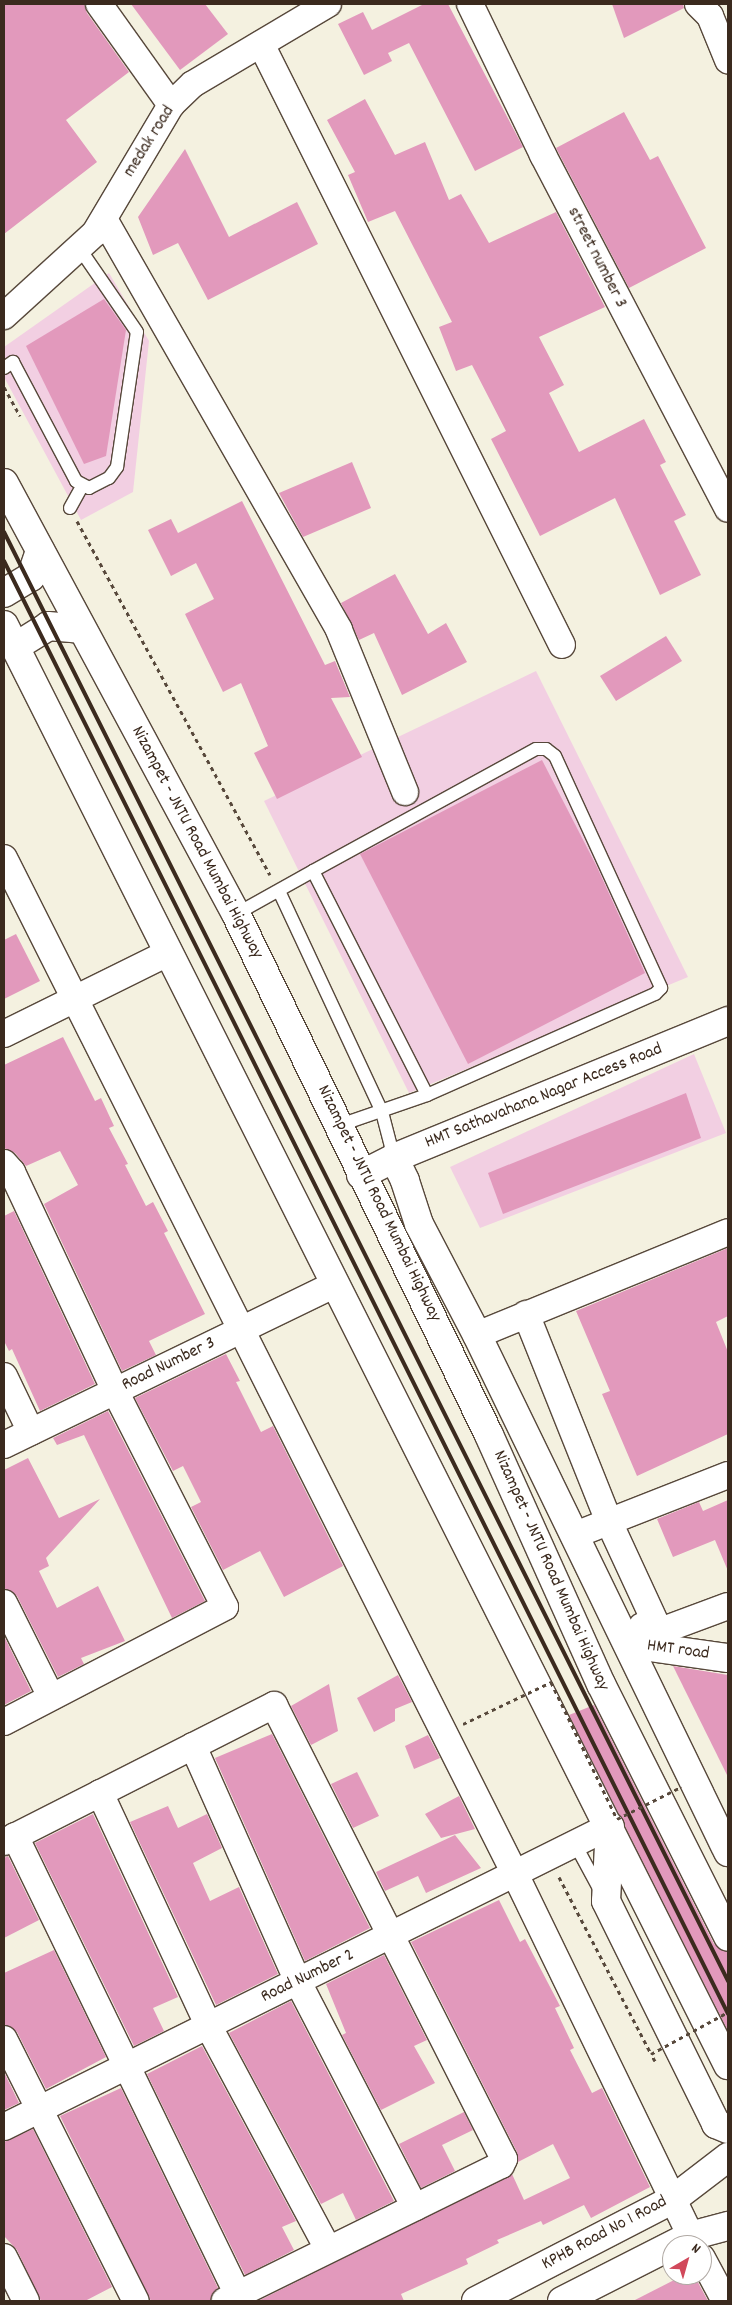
<!DOCTYPE html>
<html>
<head>
<meta charset="utf-8">
<style>
  body { margin:0 }
  #map { position:relative; width:732px; height:2305px; overflow:hidden; background:#f4f1e0; font-family:Dekko,sans-serif }
  div>[style] { position:absolute }
  [style*='--x'] { left:calc(var(--x)*1px); top:calc(var(--y)*1px); width:calc(var(--w)*1px); rotate:calc(var(--a)*1deg) }
  .built>* { inset:0; background:#f2cfe2 }
  .building>* { inset:0; background:#e299bc }
  .path>* { height:3px; margin-top:-1.5px; transform-origin:0; background:repeating-linear-gradient(90deg,#57483b 0 4px,transparent 0 8px) }
  .roads { filter:drop-shadow(1px 0 #57483b) drop-shadow(-1px 0 #57483b) drop-shadow(0 1px #57483b) drop-shadow(0 -1px #57483b) }
  .lane>* { height:12px; margin:-6px; padding:0 6px; transform-origin:6px; border-radius:6px; background:#fff }
  .street>* { height:26px; margin:-13px; padding:0 13px; transform-origin:13px; border-radius:13px; background:#fff }
  .secondary>* { height:28px; margin:-14px; padding:0 14px; transform-origin:14px; border-radius:14px; background:#fff }
  .highway>* { height:28px; margin:-14px; padding:0 14px; transform-origin:14px; border-radius:14px; background:#fff }
  .rail>* { height:4px; margin:-2px; padding:0 2px; transform-origin:2px; border-radius:2px; background:#3b2a1e }
  .path-bridge>* { height:3px; margin-top:-1.5px; transform-origin:0; background:repeating-linear-gradient(90deg,#57483b 0 4px,transparent 0 8px) }
  span { translate:-50% -50%; white-space:nowrap; text-align:center; line-height:1.15; -webkit-text-stroke:4.5px #fff; paint-order:stroke }
  .street-label { font-size:18px; color:#3b2a1e }
  .frame { position:absolute; inset:0; border:5px solid #3b2a1e; pointer-events:none }
  .north { position:absolute; left:662px; top:2235px; width:50px; height:50px; box-sizing:border-box; background:#fff; border:1px solid #b1aaa5; border-radius:50%; rotate:38deg; font-size:14px; font-weight:700; line-height:20px; text-align:center; color:#3b2a1e }
  .north::after { content:''; display:block; margin:auto; width:18px; height:22px; background:#d1495b; clip-path:polygon(50% 0,100% 100%,50% 72%,0 100%) }
</style>
</head>
<body>
<div id="map">
  <div class="built">
    <i style="clip-path:polygon(109px 273px,149px 341px,133px 492px,81px 520px,4px 377px,4px 347px)"></i>
    <i style="clip-path:polygon(536px 671px,688px 977px,409px 1093px,264px 801px)"></i>
    <i style="clip-path:polygon(694px 1054px,726px 1133px,480px 1228px,450px 1167px)"></i>
  </div>
  <div class="building">
    <i style="clip-path:polygon(4px 4px,84px 4px,87px 13px,129px 72px,66px 120px,97px 162px,4px 234px)"></i>
    <i style="clip-path:polygon(131px 4px,205px 4px,228px 34px,180px 70px)"></i>
    <i style="clip-path:polygon(424px 4px,448px 4px,523px 147px,475px 171px,409px 43px,388px 53px,392px 61px,364px 75px,338px 24px,363px 12px,372px 30px)"></i>
    <i style="clip-path:polygon(612px 4px,683px 4px,684px 8px,624px 38px)"></i>
    <i style="clip-path:polygon(365px 99px,395px 155px,425px 142px,449px 200px,461px 194px,489px 243px,556px 212px,605px 307px,539px 337px,564px 385px,549px 393px,579px 452px,644px 419px,666px 462px,660px 465px,686px 515px,674px 521px,701px 575px,660px 595px,615px 498px,540px 536px,491px 439px,506px 431px,472px 365px,456px 371px,439px 327px,452px 322px,395px 211px,368px 222px,348px 175px,355px 172px,327px 120px)"></i>
    <i style="clip-path:polygon(624px 112px,650px 160px,658px 156px,706px 248px,629px 288px,556px 148px)"></i>
    <i style="clip-path:polygon(185px 149px,229px 237px,297px 202px,318px 244px,208px 300px,178px 243px,153px 255px,138px 217px)"></i>
    <i style="clip-path:polygon(104px 299px,126px 330px,106px 456px,84px 464px,26px 346px)"></i>
    <i style="clip-path:polygon(352px 462px,371px 508px,303px 537px,279px 493px)"></i>
    <i style="clip-path:polygon(242px 501px,325px 665px,335px 661px,350px 697px,331px 698px,362px 757px,277px 799px,254px 753px,268px 746px,241px 683px,223px 692px,185px 614px,214px 599px,196px 563px,171px 576px,148px 530px,171px 519px,178px 533px)"></i>
    <i style="clip-path:polygon(395px 574px,428px 634px,446px 623px,467px 662px,402px 695px,374px 633px,359px 640px,341px 603px)"></i>
    <i style="clip-path:polygon(666px 636px,682px 661px,616px 701px,600px 676px)"></i>
    <i style="clip-path:polygon(542px 760px,597px 867px,645px 973px,468px 1064px,360px 854px)"></i>
    <i style="clip-path:polygon(16px 934px,40px 981px,4px 999px,4px 940px)"></i>
    <i style="clip-path:polygon(63px 1037px,95px 1101px,101px 1098px,114px 1126px,109px 1128px,128px 1164px,125px 1165px,146px 1206px,153px 1202px,168px 1231px,164px 1233px,205px 1314px,149px 1341px,156px 1355px,122px 1371px,44px 1204px,78px 1185px,60px 1151px,26px 1166px,15px 1153px,4px 1148px,4px 1065px)"></i>
    <i style="clip-path:polygon(686px 1093px,701px 1138px,503px 1214px,488px 1173px)"></i>
    <i style="clip-path:polygon(14px 1211px,95px 1384px,40px 1411px,12px 1349px,9px 1351px,4px 1341px,4px 1216px)"></i>
    <i style="clip-path:polygon(728px 1248px,728px 1316px,716px 1322px,728px 1352px,728px 1434px,637px 1476px,602px 1394px,610px 1391px,576px 1311px)"></i>
    <i style="clip-path:polygon(226px 1354px,240px 1381px,236px 1382px,261px 1432px,273px 1426px,343px 1566px,284px 1597px,260px 1551px,223px 1570px,191px 1507px,201px 1502px,183px 1466px,173px 1471px,135px 1398px)"></i>
    <i style="clip-path:polygon(108px 1411px,205px 1601px,172px 1618px,84px 1435px,57px 1445px,53px 1438px)"></i>
    <i style="clip-path:polygon(28px 1458px,59px 1518px,100px 1499px,46px 1558px,49px 1566px,39px 1571px,57px 1608px,98px 1586px,125px 1641px,81px 1658px,84px 1664px,58px 1677px,17px 1596px,4px 1588px,4px 1470px)"></i>
    <i style="clip-path:polygon(728px 1500px,728px 1571px,715px 1540px,673px 1557px,657px 1519px,699px 1502px,703px 1511px)"></i>
    <i style="clip-path:polygon(4px 1636px,31px 1691px,4px 1705px)"></i>
    <i style="clip-path:polygon(673px 1666px,728px 1675px,728px 1777px)"></i>
    <i style="clip-path:polygon(398px 1675px,412px 1702px,395px 1709px,395px 1721px,374px 1732px,357px 1698px)"></i>
    <i style="clip-path:polygon(329px 1684px,338px 1731px,311px 1745px,291px 1706px)"></i>
    <i style="clip-path:polygon(594px 1705px,714px 1944px,728px 1952px,728px 2031px,569px 1715px)"></i>
    <i style="clip-path:polygon(272px 1734px,370px 1928px,305px 1961px,215px 1758px)"></i>
    <i style="clip-path:polygon(428px 1735px,440px 1758px,414px 1769px,405px 1746px)"></i>
    <i style="clip-path:polygon(357px 1772px,379px 1816px,353px 1828px,331px 1784px)"></i>
    <i style="clip-path:polygon(459px 1796px,475px 1829px,441px 1838px,425px 1814px)"></i>
    <i style="clip-path:polygon(168px 1806px,178px 1828px,207px 1814px,222px 1848px,193px 1863px,210px 1901px,239px 1887px,278px 1974px,216px 2005px,130px 1822px)"></i>
    <i style="clip-path:polygon(93px 1814px,178px 1997px,153px 2008px,164px 2031px,134px 2046px,35px 1843px)"></i>
    <i style="clip-path:polygon(455px 1835px,481px 1868px,426px 1893px,418px 1876px,385px 1891px,376px 1872px)"></i>
    <i style="clip-path:polygon(8px 1856px,39px 1920px,4px 1938px,4px 1858px)"></i>
    <i style="clip-path:polygon(499px 1900px,520px 1942px,525px 1939px,560px 2006px,555px 2008px,574px 2048px,570px 2050px,592px 2093px,602px 2088px,650px 2187px,591px 2218px,584px 2205px,543px 2225px,541px 2221px,497px 2240px,499px 2243px,466px 2259px,468px 2264px,401px 2294px,404px 2301px,258px 2301px,512px 2174px,524px 2200px,570px 2178px,553px 2144px,518px 2162px,517px 2152px,411px 1942px)"></i>
    <i style="clip-path:polygon(54px 1950px,106px 2057px,46px 2089px,17px 2032px,4px 2024px,4px 1973px)"></i>
    <i style="clip-path:polygon(384px 1955px,427px 2040px,414px 2046px,435px 2083px,381px 2110px,342px 2035px,346px 2033px,326px 1984px)"></i>
    <i style="clip-path:polygon(291px 2001px,394px 2201px,356px 2220px,343px 2193px,321px 2204px,229px 2033px)"></i>
    <i style="clip-path:polygon(202px 2046px,296px 2221px,282px 2227px,294px 2250px,245px 2275px,147px 2074px)"></i>
    <i style="clip-path:polygon(4px 2072px,19px 2103px,4px 2110px)"></i>
    <i style="clip-path:polygon(121px 2088px,218px 2288px,210px 2301px,151px 2301px,60px 2116px)"></i>
    <i style="clip-path:polygon(464px 2112px,473px 2130px,442px 2145px,455px 2171px,421px 2188px,399px 2144px)"></i>
    <i style="clip-path:polygon(33px 2129px,112px 2287px,85px 2301px,41px 2301px,17px 2250px,4px 2236px,4px 2142px)"></i>
    <i style="clip-path:polygon(684px 2275px,694px 2275px,708px 2301px,633px 2301px)"></i>
  </div>
  <div class="path">
    <i style="--x:4;--y:387;--w:33;--a:61"></i>
    <i style="--x:77;--y:521;--w:403;--a:61.4"></i>
    <i style="--x:559;--y:1877;--w:199;--a:62.5"></i>
  </div>
  <div class="roads">
    <div class="lane">
      <i style="--x:4;--y:368;--w:11;--a:-34"></i>
      <i style="--x:13;--y:362;--w:135;--a:62.1"></i>
      <i style="--x:76;--y:481;--w:15;--a:28"></i>
      <i style="--x:89;--y:488;--w:22;--a:-27"></i>
      <i style="--x:109;--y:478;--w:14;--a:-54"></i>
      <i style="--x:117;--y:467;--w:136;--a:-81.6"></i>
      <i style="--x:137;--y:332;--w:101;--a:-124.5"></i>
      <i style="--x:70;--y:508;--w:25;--a:-61"></i>
      <i style="--x:313;--y:871;--w:254;--a:-28.7"></i>
      <i style="--x:536;--y:749;--w:10;--a:0"></i>
      <i style="--x:546;--y:749;--w:11;--a:38"></i>
      <i style="--x:555;--y:756;--w:255;--a:65.4"></i>
      <i style="--x:661;--y:988;--w:8;--a:135"></i>
      <i style="--x:655;--y:994;--w:249;--a:156.1"></i>
      <i style="--x:279;--y:891;--w:244;--a:65"></i>
      <i style="--x:382;--y:1112;--w:48;--a:75.4"></i>
      <i style="--x:236;--y:914;--w:88;--a:-29.2"></i>
      <i style="--x:313;--y:871;--w:251;--a:63"></i>
      <i style="--x:427;--y:1095;--w:92;--a:161"></i>
      <i style="--x:575;--y:1844;--w:55;--a:61.6"></i>
    </div>
    <div class="street">
      <i style="--x:99;--y:4;--w:124;--a:54.5"></i>
      <i style="--x:470;--y:4;--w:168;--a:64.2"></i>
      <i style="--x:543;--y:155;--w:399;--a:62.4"></i>
      <i style="--x:698;--y:4;--w:17;--a:45"></i>
      <i style="--x:710;--y:16;--w:48;--a:67.8"></i>
      <i style="--x:261;--y:44;--w:672;--a:63.4"></i>
      <i style="--x:104;--y:219;--w:473;--a:60.2"></i>
      <i style="--x:339;--y:630;--w:175;--a:67.8"></i>
      <i style="--x:4;--y:316;--w:123;--a:-42.4"></i>
      <i style="--x:95;--y:233;--w:149;--a:-59.3"></i>
      <i style="--x:171;--y:105;--w:30;--a:-44"></i>
      <i style="--x:193;--y:84;--w:157;--a:-30.7"></i>
      <i style="--x:4;--y:858;--w:1137;--a:63.3"></i>
      <i style="--x:515;--y:1874;--w:412;--a:64.1"></i>
      <i style="--x:4;--y:1034;--w:183;--a:-26.3"></i>
      <i style="--x:4;--y:1163;--w:12;--a:48"></i>
      <i style="--x:12;--y:1172;--w:242;--a:64.8"></i>
      <i style="--x:115;--y:1391;--w:242;--a:63"></i>
      <i style="--x:225;--y:1607;--w:249;--a:152.5"></i>
      <i style="--x:526;--y:1314;--w:224;--a:68.2"></i>
      <i style="--x:609;--y:1522;--w:115;--a:65.2"></i>
      <i style="--x:657;--y:1626;--w:23;--a:75"></i>
      <i style="--x:477;--y:1335;--w:271;--a:-22.3"></i>
      <i style="--x:4;--y:1376;--w:62;--a:64.3"></i>
      <i style="--x:4;--y:1445;--w:368;--a:-25.9"></i>
      <i style="--x:575;--y:1535;--w:164;--a:-21.4"></i>
      <i style="--x:4;--y:1603;--w:105;--a:63.4"></i>
      <i style="--x:642;--y:1626;--w:24;--a:7"></i>
      <i style="--x:666;--y:1629;--w:66;--a:-20.4"></i>
      <i style="--x:193;--y:1746;--w:258;--a:66"></i>
      <i style="--x:298;--y:1982;--w:254;--a:62.6"></i>
      <i style="--x:100;--y:1793;--w:258;--a:65"></i>
      <i style="--x:209;--y:2027;--w:252;--a:61.8"></i>
      <i style="--x:15;--y:1836;--w:510;--a:64.09"></i>
      <i style="--x:4;--y:1842;--w:303;--a:-26.9"></i>
      <i style="--x:274;--y:1705;--w:509;--a:63.13"></i>
      <i style="--x:504;--y:2159;--w:7;--a:117"></i>
      <i style="--x:501;--y:2165;--w:308;--a:153.8"></i>
      <i style="--x:4;--y:2039;--w:293;--a:63.3"></i>
      <i style="--x:4;--y:2127;--w:677;--a:-26.41"></i>
      <i style="--x:4;--y:2257;--w:49;--a:63.4"></i>
      <i style="--x:702;--y:2258;--w:49;--a:61.9"></i>
    </div>
    <div class="secondary">
      <i style="--x:394;--y:1158;--w:25;--a:64"></i>
      <i style="--x:405;--y:1181;--w:45;--a:72"></i>
      <i style="--x:419;--y:1224;--w:125;--a:62.4"></i>
      <i style="--x:477;--y:1335;--w:575;--a:64.1"></i>
      <i style="--x:361;--y:1175;--w:37;--a:-27"></i>
      <i style="--x:394;--y:1158;--w:361;--a:-22.3"></i>
      <i style="--x:628;--y:1644;--w:101;--a:8"></i>
      <i style="--x:476;--y:2301;--w:220;--a:-27.3"></i>
      <i style="--x:672;--y:2200;--w:71;--a:-37.5"></i>
      <i style="--x:562;--y:2301;--w:144;--a:-26.9"></i>
      <i style="--x:690;--y:2236;--w:39;--a:-15"></i>
    </div>
    <div class="highway">
      <i style="--x:4;--y:483;--w:489;--a:61.7"></i>
      <i style="--x:236;--y:914;--w:579;--a:64.1"></i>
      <i style="--x:489;--y:1435;--w:273;--a:65.8"></i>
      <i style="--x:601;--y:1684;--w:283;--a:63.3"></i>
      <i style="--x:4;--y:593;--w:31;--a:-31"></i>
      <i style="--x:31;--y:577;--w:28;--a:-71"></i>
      <i style="--x:4;--y:625;--w:1612;--a:63.31"></i>
      <i style="--x:15;--y:647;--w:39;--a:-32"></i>
      <i style="--x:48;--y:626;--w:32;--a:5"></i>
      <i style="--x:610;--y:1827;--w:74;--a:93.1"></i>
      <i style="--x:606;--y:1901;--w:249;--a:63.7"></i>
      <i style="--x:716;--y:2124;--w:13;--a:23"></i>
    </div>
  </div>
  <div class="rail">
    <i style="--x:4;--y:532;--w:1620;--a:63.45"></i>
    <i style="--x:4;--y:561;--w:1623;--a:63.51"></i>
  </div>
  <div class="path-bridge">
    <i style="--x:463;--y:1724;--w:98;--a:-25.5"></i>
    <i style="--x:551;--y:1682;--w:152;--a:64.3"></i>
    <i style="--x:617;--y:1819;--w:72;--a:-26.6"></i>
    <i style="--x:655;--y:2061;--w:8;--a:-120"></i>
    <i style="--x:651;--y:2054;--w:88;--a:-28.6"></i>
  </div>
  <div class="street-label">
    <span style="left:150px;top:142px;rotate:-58deg">medak road</span>
    <span style="left:596px;top:258px;rotate:63deg">street number 3</span>
    <span style="left:196px;top:843px;rotate:62deg">Nizampet - JNTU Road Mumbai Highway</span>
    <span style="left:544px;top:1097px;rotate:-22deg">HMT Sathavahana Nagar Access Road</span>
    <span style="left:378px;top:1204px;rotate:64deg">Nizampet - JNTU Road Mumbai Highway</span>
    <span style="left:169px;top:1365px;rotate:-26deg">Road Number 3</span>
    <span style="left:550px;top:1571px;rotate:66deg">Nizampet - JNTU Road Mumbai Highway</span>
    <span style="left:678px;top:1651px;rotate:8deg">HMT road</span>
    <span style="left:308px;top:1977px;rotate:-26deg">Road Number 2</span>
    <span style="left:605px;top:2234px;rotate:-28deg">KPHB Road No 1 Road</span>
  </div>
  <div class="frame"></div>
  <div class="north">N</div>
</div>
</body>
</html>
